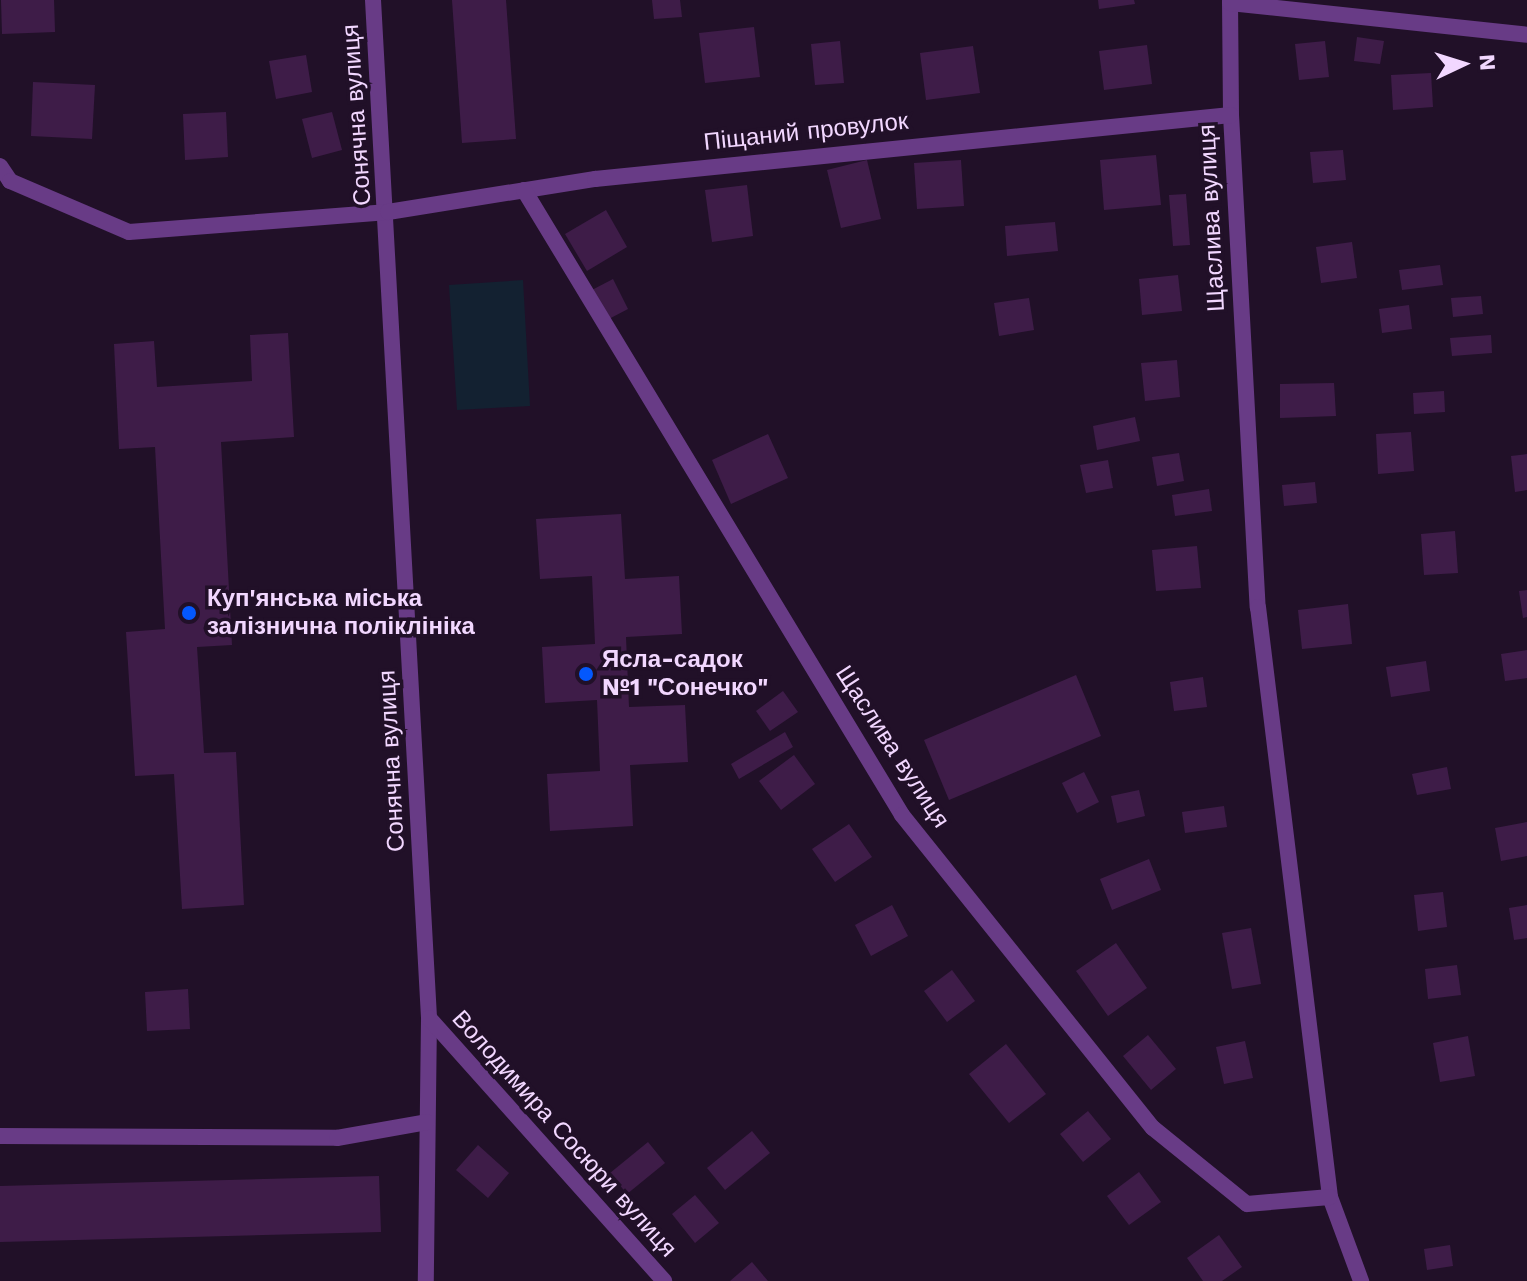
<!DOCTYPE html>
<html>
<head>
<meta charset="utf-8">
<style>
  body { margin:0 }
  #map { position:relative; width:1527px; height:1281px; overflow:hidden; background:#211028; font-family:"Work Sans",sans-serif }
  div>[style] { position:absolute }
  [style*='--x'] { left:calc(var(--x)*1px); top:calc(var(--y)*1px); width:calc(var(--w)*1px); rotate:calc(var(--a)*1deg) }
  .green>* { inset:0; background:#132131 }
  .building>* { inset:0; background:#3e1c48 }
  .street>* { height:16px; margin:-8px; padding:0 8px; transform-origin:8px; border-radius:8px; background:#683b86 }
  .dots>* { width:22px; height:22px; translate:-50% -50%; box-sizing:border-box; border:4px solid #211028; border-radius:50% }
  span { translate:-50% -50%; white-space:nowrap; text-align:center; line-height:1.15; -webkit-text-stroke:7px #211028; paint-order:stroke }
  .street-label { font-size:24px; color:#f2d7ff }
  .poi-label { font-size:24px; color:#f2d7ff; font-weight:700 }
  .left { translate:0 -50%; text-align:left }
  .north { position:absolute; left:1423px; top:24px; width:80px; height:80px; -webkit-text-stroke:6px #211028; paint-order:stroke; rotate:86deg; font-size:22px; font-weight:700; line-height:32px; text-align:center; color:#f2d7ff }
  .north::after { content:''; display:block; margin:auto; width:28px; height:36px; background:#f2d7ff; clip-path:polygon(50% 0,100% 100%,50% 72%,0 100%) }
</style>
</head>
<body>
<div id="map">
  <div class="green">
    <i style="clip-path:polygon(523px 280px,530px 406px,457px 410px,449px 285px)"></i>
  </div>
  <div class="building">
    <i style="clip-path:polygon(1px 0,54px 0,55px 32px,2px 34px)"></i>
    <i style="clip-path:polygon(452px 0,506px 0,516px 139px,462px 143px)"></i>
    <i style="clip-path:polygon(652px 0,680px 0,682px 17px,654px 19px)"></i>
    <i style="clip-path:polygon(1098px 0,1134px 0,1135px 4px,1099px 9px)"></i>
    <i style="clip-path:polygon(754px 27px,760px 77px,705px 83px,699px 33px)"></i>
    <i style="clip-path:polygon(1357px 37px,1384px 41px,1380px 64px,1354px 61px)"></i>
    <i style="clip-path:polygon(840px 41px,844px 83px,815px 85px,811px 44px)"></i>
    <i style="clip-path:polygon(1325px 41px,1329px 77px,1299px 80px,1295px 44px)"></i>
    <i style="clip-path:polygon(1147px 45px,1152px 84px,1104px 90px,1099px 51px)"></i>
    <i style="clip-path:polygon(973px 46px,980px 93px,926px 100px,920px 53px)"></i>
    <i style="clip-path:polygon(306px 55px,312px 92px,276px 99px,269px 61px)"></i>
    <i style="clip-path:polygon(1431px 73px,1433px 107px,1393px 110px,1391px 75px)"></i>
    <i style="clip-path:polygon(33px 82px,95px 85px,92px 139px,31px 136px)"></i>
    <i style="clip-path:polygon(226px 112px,228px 157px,185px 160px,183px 114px)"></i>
    <i style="clip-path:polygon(332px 112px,342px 150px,312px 158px,302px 119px)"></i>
    <i style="clip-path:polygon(1343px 150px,1346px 180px,1313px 183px,1310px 152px)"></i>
    <i style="clip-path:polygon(1156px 155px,1161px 205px,1104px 210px,1100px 160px)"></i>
    <i style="clip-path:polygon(867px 160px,881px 219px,841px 228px,827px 170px)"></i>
    <i style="clip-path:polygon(961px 160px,964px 206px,917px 209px,914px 163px)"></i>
    <i style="clip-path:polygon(747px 185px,753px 236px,712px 242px,705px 190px)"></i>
    <i style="clip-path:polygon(1186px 194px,1190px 245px,1173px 246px,1169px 195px)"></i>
    <i style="clip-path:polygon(606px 210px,627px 247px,587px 271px,565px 234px)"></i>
    <i style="clip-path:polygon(1055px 222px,1058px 251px,1007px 256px,1005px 226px)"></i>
    <i style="clip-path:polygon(1352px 242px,1357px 278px,1321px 283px,1316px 247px)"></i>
    <i style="clip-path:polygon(1440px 265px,1443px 285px,1402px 290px,1399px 270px)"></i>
    <i style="clip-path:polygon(1178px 275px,1182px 311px,1142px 315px,1139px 279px)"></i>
    <i style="clip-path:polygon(613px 279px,628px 309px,605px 321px,590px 291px)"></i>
    <i style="clip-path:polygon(1481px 296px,1483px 314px,1453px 317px,1451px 298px)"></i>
    <i style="clip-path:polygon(1029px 298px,1034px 330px,999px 336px,994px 303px)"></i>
    <i style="clip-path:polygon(1409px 305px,1412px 329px,1382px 333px,1379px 309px)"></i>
    <i style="clip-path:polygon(288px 333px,294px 437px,221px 442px,232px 645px,197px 647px,204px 753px,236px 752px,244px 905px,182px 909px,174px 774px,135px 776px,126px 632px,165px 629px,155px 447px,119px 449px,114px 344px,154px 341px,157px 387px,252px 381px,250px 335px)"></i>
    <i style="clip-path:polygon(1491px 335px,1492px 353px,1452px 356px,1450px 338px)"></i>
    <i style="clip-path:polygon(1177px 360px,1180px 397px,1145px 401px,1141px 363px)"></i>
    <i style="clip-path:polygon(1334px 383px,1336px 416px,1280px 418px,1280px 384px)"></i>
    <i style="clip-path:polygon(1444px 391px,1445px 412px,1414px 414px,1413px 393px)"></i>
    <i style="clip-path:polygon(1135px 417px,1140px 441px,1097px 450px,1093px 426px)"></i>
    <i style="clip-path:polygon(1411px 432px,1414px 471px,1378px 474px,1376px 434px)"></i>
    <i style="clip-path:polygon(768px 434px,788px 478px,731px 504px,712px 460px)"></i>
    <i style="clip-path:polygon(1179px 453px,1184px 481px,1157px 486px,1152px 457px)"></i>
    <i style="clip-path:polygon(1527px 454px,1527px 490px,1515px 492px,1511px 456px)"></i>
    <i style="clip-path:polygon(1108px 460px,1113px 488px,1086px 493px,1080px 465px)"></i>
    <i style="clip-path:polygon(1315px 482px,1317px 503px,1284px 506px,1282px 485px)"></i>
    <i style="clip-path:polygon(1209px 489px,1212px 511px,1175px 516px,1172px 495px)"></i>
    <i style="clip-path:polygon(621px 514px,625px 579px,679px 576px,682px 634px,626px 637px,629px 707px,685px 705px,688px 762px,630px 765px,633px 826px,550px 831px,547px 774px,600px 771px,597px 700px,545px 703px,542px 647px,595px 644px,592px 576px,540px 579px,536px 519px)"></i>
    <i style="clip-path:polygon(1455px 531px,1458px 573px,1424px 575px,1421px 534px)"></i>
    <i style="clip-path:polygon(1197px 546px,1201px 588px,1156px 591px,1152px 550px)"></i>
    <i style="clip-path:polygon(1527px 590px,1527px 617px,1523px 618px,1519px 591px)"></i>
    <i style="clip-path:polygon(1348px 604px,1352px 644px,1302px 649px,1298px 610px)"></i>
    <i style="clip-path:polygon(1527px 650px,1527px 678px,1505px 681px,1501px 654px)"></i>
    <i style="clip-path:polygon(1426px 661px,1430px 691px,1391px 697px,1386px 667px)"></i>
    <i style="clip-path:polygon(1076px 675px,1101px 736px,949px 800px,924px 740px)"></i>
    <i style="clip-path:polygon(1203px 677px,1207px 707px,1174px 711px,1170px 682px)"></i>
    <i style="clip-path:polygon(783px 691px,798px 712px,770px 731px,756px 711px)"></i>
    <i style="clip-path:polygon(785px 732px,793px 747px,739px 779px,731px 764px)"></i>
    <i style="clip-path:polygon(794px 755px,815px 784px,781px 810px,759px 781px)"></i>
    <i style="clip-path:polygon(1447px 767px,1451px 789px,1417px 795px,1412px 774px)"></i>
    <i style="clip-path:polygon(1084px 772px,1099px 802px,1077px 813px,1062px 783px)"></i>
    <i style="clip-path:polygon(1139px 790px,1145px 816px,1117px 823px,1111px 796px)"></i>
    <i style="clip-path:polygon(1224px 806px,1227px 827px,1185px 833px,1182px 812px)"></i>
    <i style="clip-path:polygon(1527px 822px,1527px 856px,1501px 861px,1495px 828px)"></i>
    <i style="clip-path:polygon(849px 824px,872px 857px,835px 882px,812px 849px)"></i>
    <i style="clip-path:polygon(1149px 859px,1161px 890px,1112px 910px,1100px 879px)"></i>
    <i style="clip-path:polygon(1443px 892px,1447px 927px,1418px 931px,1414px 895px)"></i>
    <i style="clip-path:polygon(892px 905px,908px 936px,871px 956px,855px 925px)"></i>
    <i style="clip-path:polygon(1527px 905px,1527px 938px,1514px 940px,1509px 908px)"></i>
    <i style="clip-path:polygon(1251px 928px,1261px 984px,1232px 989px,1222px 933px)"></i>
    <i style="clip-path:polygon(1116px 943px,1147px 988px,1108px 1016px,1076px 971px)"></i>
    <i style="clip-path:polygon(1457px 965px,1461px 995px,1428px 999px,1425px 969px)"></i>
    <i style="clip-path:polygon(952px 970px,975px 1001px,947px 1022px,924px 991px)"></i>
    <i style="clip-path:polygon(188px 989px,190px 1029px,147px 1031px,145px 992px)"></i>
    <i style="clip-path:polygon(1148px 1035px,1176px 1069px,1151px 1090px,1123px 1056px)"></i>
    <i style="clip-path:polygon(1468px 1036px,1475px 1076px,1440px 1082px,1433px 1043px)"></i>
    <i style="clip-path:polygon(1245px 1041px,1253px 1078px,1224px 1084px,1216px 1047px)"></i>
    <i style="clip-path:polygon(1006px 1044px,1046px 1094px,1009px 1123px,969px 1074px)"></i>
    <i style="clip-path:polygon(1088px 1111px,1111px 1139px,1083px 1162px,1060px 1134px)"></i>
    <i style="clip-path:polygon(752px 1131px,770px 1153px,725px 1190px,707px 1168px)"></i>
    <i style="clip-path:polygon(648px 1142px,665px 1163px,627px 1194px,610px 1173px)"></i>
    <i style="clip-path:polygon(478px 1145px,509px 1173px,488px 1198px,456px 1170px)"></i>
    <i style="clip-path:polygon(1139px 1172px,1161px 1202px,1129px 1225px,1107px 1196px)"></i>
    <i style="clip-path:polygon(379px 1176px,381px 1232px,0 1242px,0 1186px)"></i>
    <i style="clip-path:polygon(695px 1195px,719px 1223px,695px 1243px,672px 1214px)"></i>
    <i style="clip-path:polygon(1219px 1235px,1242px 1267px,1222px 1281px,1203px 1281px,1187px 1258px)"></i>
    <i style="clip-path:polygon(1450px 1245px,1453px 1266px,1427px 1270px,1424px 1249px)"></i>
    <i style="clip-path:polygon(752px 1262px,768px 1281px,730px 1281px)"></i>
  </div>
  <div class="street">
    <i style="--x:373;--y:0;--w:1020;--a:86.85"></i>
    <i style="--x:429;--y:1018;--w:263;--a:90.7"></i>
    <i style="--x:1230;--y:0;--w:115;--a:89.5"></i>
    <i style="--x:1231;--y:115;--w:493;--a:86.9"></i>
    <i style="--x:1258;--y:607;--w:594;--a:83.04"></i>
    <i style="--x:1330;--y:1197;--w:90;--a:69.7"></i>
    <i style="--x:1230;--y:3;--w:299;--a:6.1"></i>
    <i style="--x:0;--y:166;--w:18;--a:56"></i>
    <i style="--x:10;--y:181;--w:129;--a:23.2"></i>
    <i style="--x:129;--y:232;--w:260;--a:-4.4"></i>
    <i style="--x:388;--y:212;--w:210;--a:-9.1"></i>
    <i style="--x:595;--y:179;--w:639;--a:-5.75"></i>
    <i style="--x:524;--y:190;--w:730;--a:58.83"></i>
    <i style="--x:902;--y:815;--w:401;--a:51.3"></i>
    <i style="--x:1153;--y:1128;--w:121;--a:39"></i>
    <i style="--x:1247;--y:1204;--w:83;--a:-4.8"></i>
    <i style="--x:429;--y:1018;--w:353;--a:48.2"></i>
    <i style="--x:0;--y:1136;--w:337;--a:0.3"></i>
    <i style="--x:337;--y:1138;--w:91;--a:-10.1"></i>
  </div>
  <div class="dots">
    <i style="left:189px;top:613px;background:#0458fd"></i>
    <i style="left:586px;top:674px;background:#0458fd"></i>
  </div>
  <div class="street-label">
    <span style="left:357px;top:115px;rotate:-94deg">Сонячна вулиця</span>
    <span style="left:806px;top:132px;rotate:-6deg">Піщаний провулок</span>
    <span style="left:1212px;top:218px;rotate:-93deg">Щаслива вулиця</span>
    <span style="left:892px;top:747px;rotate:57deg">Щаслива вулиця</span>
    <span style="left:392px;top:761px;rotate:-93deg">Сонячна вулиця</span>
    <span style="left:564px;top:1134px;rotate:48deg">Володимира Сосюри вулиця</span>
  </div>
  <div class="poi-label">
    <span class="left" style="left:207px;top:613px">Куп'янська міська<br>залізнична поліклініка</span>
    <span class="left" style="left:602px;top:674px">Ясла-садок<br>№1 "Сонечко"</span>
  </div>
  <div class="north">N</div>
</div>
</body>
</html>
